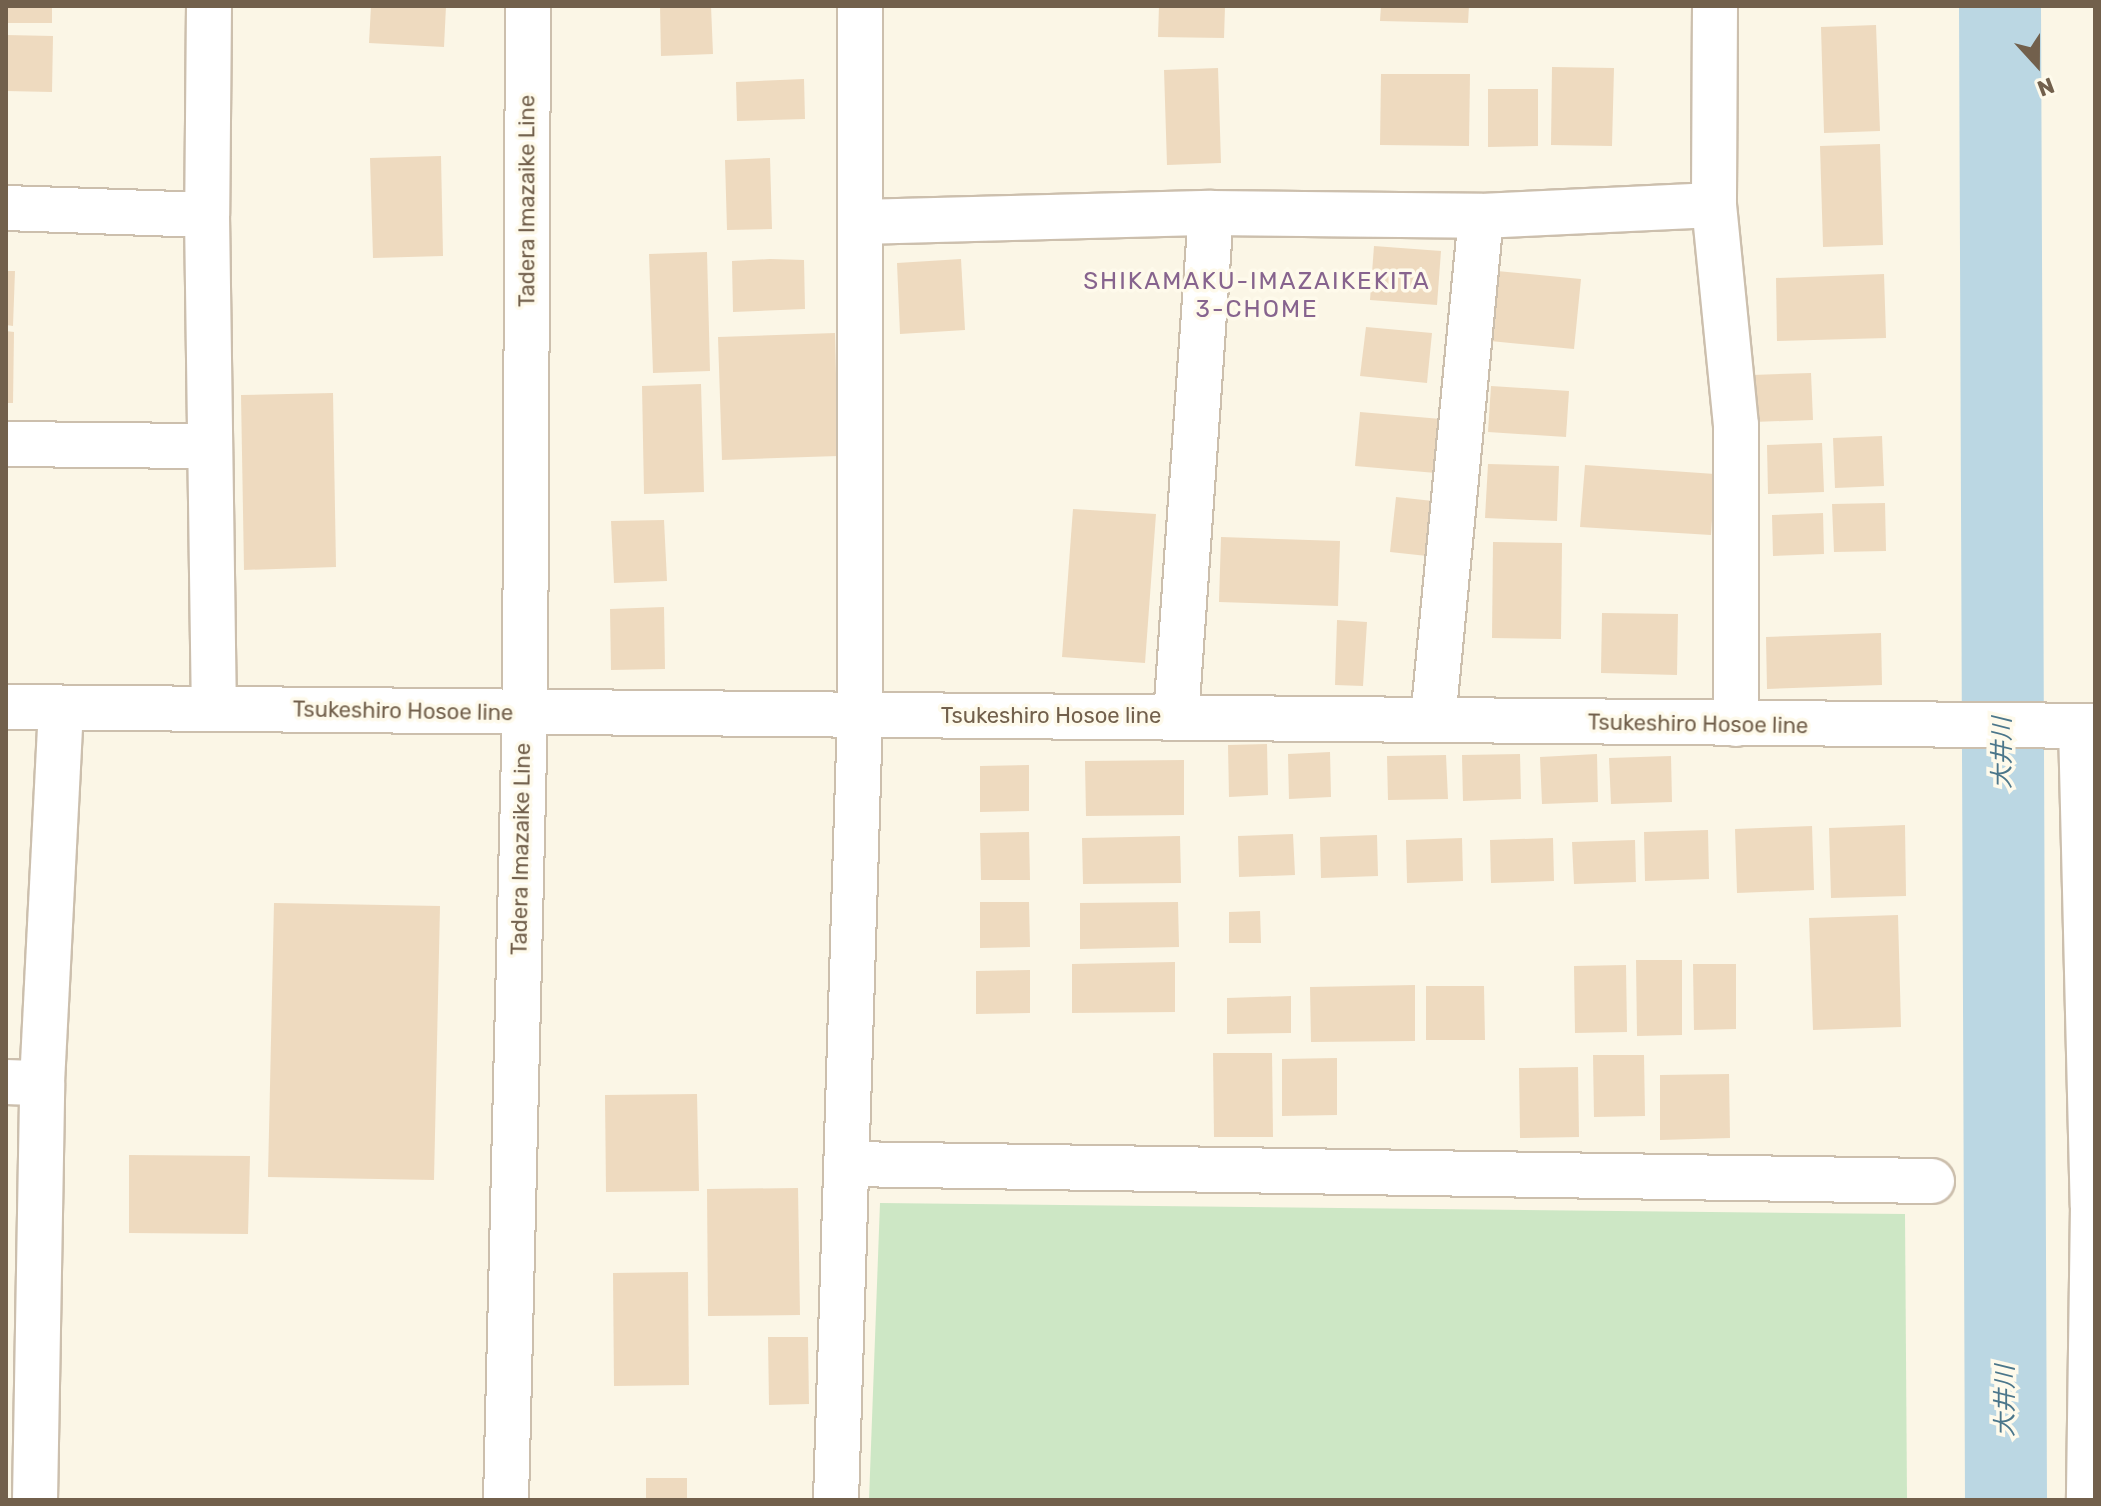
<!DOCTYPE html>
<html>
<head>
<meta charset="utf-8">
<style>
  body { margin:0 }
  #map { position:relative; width:2101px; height:1506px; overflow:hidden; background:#fbf6e6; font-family:Rubik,"Noto Sans JP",sans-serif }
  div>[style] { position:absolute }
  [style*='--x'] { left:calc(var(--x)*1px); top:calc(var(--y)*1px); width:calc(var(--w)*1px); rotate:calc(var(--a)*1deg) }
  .green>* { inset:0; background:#cde7c5 }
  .river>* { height:82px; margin:-41px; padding:0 41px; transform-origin:41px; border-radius:41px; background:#bbd7e3 }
  .building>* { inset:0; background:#eedabf }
  .roads { filter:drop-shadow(2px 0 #ccbfad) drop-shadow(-2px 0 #ccbfad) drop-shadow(0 2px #ccbfad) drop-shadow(0 -2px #ccbfad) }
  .minor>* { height:44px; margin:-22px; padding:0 22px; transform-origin:22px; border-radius:22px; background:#fff }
  .secondary>* { height:44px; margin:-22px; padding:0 22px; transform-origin:22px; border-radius:22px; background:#fff }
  span { translate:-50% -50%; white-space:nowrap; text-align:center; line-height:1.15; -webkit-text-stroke:7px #fefaeb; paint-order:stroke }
  .street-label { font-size:22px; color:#72604c }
  .neighbourhood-label { font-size:24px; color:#87648e; letter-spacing:2px }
  .water-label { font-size:24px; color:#4b768a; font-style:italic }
  .frame { position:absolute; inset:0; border:8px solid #72604c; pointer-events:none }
  .north { position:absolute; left:1997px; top:24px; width:80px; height:80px; -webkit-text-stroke:6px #fefaeb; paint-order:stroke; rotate:159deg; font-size:22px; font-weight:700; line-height:32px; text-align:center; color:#72604c }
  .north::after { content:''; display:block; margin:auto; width:28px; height:36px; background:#72604c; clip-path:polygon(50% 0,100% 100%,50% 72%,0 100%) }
</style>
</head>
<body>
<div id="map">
  <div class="green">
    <i style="clip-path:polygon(880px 1203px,1905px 1214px,1907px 1500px,869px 1500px)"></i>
  </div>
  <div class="river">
    <i style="--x:2000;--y:6;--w:1494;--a:89.77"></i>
  </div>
  <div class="building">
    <i style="clip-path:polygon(6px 6px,52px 6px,52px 23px,6px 23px)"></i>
    <i style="clip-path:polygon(371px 6px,446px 6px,444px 47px,369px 43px)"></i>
    <i style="clip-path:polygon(660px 6px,711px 6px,713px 54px,661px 56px)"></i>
    <i style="clip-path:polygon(1159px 6px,1225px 6px,1224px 38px,1158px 37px)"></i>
    <i style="clip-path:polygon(1381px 6px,1469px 6px,1468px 23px,1380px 21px)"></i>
    <i style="clip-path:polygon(1876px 25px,1880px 131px,1824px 133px,1821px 27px)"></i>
    <i style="clip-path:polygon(6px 35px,53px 36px,52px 92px,6px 91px)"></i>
    <i style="clip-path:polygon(1552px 67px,1614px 68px,1612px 146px,1551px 145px)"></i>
    <i style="clip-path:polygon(1218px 68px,1221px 163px,1167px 165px,1164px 70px)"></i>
    <i style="clip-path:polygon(1381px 74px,1470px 74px,1469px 146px,1380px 145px)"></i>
    <i style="clip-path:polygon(804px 79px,805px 119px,737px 121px,736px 82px)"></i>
    <i style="clip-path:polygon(1488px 89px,1538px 89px,1538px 146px,1488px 147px)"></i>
    <i style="clip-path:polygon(1880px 144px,1883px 245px,1823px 247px,1820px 146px)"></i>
    <i style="clip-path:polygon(441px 156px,443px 256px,373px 258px,370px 158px)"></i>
    <i style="clip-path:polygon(770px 158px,772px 229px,727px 230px,725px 160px)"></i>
    <i style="clip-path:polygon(1374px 246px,1441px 251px,1437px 305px,1370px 300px)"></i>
    <i style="clip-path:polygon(707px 252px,710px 371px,653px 373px,649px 254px)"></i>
    <i style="clip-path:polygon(770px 259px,804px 260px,805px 309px,733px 312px,732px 261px)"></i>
    <i style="clip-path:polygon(961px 259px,965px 330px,900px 334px,897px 263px)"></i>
    <i style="clip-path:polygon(6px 271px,15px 271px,13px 326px,6px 325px)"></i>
    <i style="clip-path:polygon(1497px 271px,1581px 279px,1574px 349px,1490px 341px)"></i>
    <i style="clip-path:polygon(1884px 274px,1886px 338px,1777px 341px,1776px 278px)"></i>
    <i style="clip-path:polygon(1366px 327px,1432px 333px,1427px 383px,1360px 376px)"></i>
    <i style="clip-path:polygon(6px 331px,14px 332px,13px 403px,6px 403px)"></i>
    <i style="clip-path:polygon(835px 333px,838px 456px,722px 460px,718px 337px)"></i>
    <i style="clip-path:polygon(1811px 373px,1813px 420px,1753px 422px,1752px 375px)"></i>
    <i style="clip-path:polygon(701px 384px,704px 492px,644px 494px,642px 386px)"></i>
    <i style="clip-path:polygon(1491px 386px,1569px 391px,1566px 437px,1488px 432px)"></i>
    <i style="clip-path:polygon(333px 393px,336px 567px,244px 570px,241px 395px)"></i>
    <i style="clip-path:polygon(1360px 412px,1441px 419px,1436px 473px,1355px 466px)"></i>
    <i style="clip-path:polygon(1882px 436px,1884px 486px,1835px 488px,1833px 438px)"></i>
    <i style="clip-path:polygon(1822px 443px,1824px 492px,1768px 494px,1767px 445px)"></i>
    <i style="clip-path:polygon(1488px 464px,1559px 466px,1557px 521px,1485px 518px)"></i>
    <i style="clip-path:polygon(1585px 465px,1715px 474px,1711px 535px,1580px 527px)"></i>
    <i style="clip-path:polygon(1396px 497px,1433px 501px,1427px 556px,1390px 552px)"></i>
    <i style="clip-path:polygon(1885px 503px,1886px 551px,1834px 552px,1832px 504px)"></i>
    <i style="clip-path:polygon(1073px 509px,1156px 514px,1145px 663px,1062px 657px)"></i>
    <i style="clip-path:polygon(1823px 513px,1824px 554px,1773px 556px,1772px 515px)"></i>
    <i style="clip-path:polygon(664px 520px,667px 581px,614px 583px,611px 521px)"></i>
    <i style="clip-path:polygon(1221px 537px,1340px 541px,1338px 606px,1219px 602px)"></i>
    <i style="clip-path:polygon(1493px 542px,1562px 543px,1561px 639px,1492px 638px)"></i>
    <i style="clip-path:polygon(664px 607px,665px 669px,611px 670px,610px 609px)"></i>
    <i style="clip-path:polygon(1602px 613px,1678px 614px,1677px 675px,1601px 673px)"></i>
    <i style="clip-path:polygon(1337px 620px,1367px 622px,1363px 686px,1335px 685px)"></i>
    <i style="clip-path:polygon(1881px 633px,1882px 685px,1767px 689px,1766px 637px)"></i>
    <i style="clip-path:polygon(1267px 744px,1268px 795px,1229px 797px,1228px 745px)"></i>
    <i style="clip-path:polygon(1330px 752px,1331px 797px,1289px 799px,1288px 754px)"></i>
    <i style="clip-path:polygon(1520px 754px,1521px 799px,1463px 801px,1462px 755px)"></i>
    <i style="clip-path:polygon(1597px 754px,1598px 802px,1542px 804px,1540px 757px)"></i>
    <i style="clip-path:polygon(1446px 755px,1448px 799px,1388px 800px,1387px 756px)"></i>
    <i style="clip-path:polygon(1671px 756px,1672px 802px,1611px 804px,1609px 758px)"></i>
    <i style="clip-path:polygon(1184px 760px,1184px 815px,1086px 816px,1085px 761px)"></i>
    <i style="clip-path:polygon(1029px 765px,1029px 811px,980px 812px,980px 766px)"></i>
    <i style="clip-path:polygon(1905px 825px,1906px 896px,1831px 898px,1829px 828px)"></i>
    <i style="clip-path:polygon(1812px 826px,1814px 890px,1737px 893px,1735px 829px)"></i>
    <i style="clip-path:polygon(1708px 830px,1709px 879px,1645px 881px,1644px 832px)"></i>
    <i style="clip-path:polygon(1029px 832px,1030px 880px,981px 880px,980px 833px)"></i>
    <i style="clip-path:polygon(1293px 834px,1295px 875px,1239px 877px,1238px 836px)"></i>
    <i style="clip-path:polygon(1377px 835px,1378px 876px,1321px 878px,1320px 837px)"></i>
    <i style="clip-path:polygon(1180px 836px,1181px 883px,1083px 884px,1082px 838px)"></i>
    <i style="clip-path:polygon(1462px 838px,1463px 881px,1407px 883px,1406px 840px)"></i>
    <i style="clip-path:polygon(1553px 838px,1554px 881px,1491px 883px,1490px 840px)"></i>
    <i style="clip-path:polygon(1635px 840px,1636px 882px,1574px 884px,1572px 842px)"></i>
    <i style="clip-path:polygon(980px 902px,1029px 902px,1030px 947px,980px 948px)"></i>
    <i style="clip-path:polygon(1178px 902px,1179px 947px,1080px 949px,1080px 903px)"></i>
    <i style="clip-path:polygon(274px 903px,440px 906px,434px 1180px,268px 1177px)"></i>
    <i style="clip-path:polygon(1260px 911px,1261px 943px,1229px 943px,1229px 912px)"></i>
    <i style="clip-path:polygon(1898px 915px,1901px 1027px,1813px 1030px,1809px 918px)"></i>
    <i style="clip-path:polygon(1636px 960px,1682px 960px,1682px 1035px,1637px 1036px)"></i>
    <i style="clip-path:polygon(1175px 962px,1175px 1012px,1072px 1013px,1072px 964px)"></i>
    <i style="clip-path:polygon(1693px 964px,1736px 964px,1736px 1029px,1694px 1030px)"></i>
    <i style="clip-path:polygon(1626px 965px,1627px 1032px,1575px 1033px,1574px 966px)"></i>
    <i style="clip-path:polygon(1030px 970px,1030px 1013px,976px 1014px,976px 971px)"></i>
    <i style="clip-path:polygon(1415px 985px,1415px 1041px,1311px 1042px,1310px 987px)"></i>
    <i style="clip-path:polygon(1426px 986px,1484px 986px,1485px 1040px,1426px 1040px)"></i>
    <i style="clip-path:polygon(1291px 996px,1291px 1033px,1227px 1034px,1227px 998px)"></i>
    <i style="clip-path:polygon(1213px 1053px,1272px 1053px,1273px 1137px,1214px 1137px)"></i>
    <i style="clip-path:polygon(1593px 1055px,1644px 1055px,1645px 1116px,1594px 1117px)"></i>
    <i style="clip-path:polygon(1337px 1058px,1337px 1115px,1282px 1116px,1282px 1059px)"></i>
    <i style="clip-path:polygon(1578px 1067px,1579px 1137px,1520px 1138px,1519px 1068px)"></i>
    <i style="clip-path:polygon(1729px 1074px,1730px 1138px,1660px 1140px,1660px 1075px)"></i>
    <i style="clip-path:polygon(697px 1094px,699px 1191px,606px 1192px,605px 1095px)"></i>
    <i style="clip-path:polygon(129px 1155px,250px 1156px,248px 1234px,129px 1233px)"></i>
    <i style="clip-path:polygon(798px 1188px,800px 1315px,708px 1316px,707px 1189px)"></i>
    <i style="clip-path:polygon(688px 1272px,689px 1385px,614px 1386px,613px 1273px)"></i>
    <i style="clip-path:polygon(768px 1337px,808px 1337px,809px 1404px,769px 1405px)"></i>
    <i style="clip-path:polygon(646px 1478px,687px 1478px,687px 1500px,646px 1500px)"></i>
  </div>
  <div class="roads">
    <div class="minor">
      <i style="--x:209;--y:6;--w:209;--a:90.5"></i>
      <i style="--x:207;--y:215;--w:494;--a:89.2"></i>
      <i style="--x:1715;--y:6;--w:199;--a:90.3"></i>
      <i style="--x:1714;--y:205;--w:221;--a:84.3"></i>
      <i style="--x:1736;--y:425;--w:299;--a:90"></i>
      <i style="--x:6;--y:208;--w:201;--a:2"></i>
      <i style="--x:860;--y:222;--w:351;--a:-1.5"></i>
      <i style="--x:1211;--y:213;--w:270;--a:0.6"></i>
      <i style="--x:1481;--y:216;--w:233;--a:-2.7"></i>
      <i style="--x:6;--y:444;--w:204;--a:0.6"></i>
      <i style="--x:1176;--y:717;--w:505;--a:-86.03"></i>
      <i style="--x:1433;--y:720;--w:506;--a:-84.56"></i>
      <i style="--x:2081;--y:726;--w:480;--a:88.6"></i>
      <i style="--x:2093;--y:1206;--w:294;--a:90.8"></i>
      <i style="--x:6;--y:1082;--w:36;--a:2"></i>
      <i style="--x:847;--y:1164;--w:1085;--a:0.9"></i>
      <i style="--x:35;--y:1500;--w:417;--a:-89"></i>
      <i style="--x:42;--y:1083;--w:375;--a:-87.1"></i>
      <i style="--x:836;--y:1500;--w:785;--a:-88.25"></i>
      <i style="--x:860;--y:715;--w:709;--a:-90"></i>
    </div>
    <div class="secondary">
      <i style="--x:6;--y:707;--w:2089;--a:0.52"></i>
      <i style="--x:506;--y:1500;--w:788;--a:-88.62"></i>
      <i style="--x:525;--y:712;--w:706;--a:-89.76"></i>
    </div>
  </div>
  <div class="street-label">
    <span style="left:527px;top:201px;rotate:-90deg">Tadera Imazaike Line</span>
    <span style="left:403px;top:711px;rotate:1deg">Tsukeshiro Hosoe line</span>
    <span style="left:1051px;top:716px">Tsukeshiro Hosoe line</span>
    <span style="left:1698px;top:724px;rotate:1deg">Tsukeshiro Hosoe line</span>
    <span style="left:521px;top:849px;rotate:-89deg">Tadera Imazaike Line</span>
  </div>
  <div class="neighbourhood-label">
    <span style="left:1257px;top:296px">SHIKAMAKU-IMAZAIKEKITA<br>3-CHOME</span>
  </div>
  <div class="water-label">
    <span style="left:2003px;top:753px;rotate:-90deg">大井川</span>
    <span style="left:2006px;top:1401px;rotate:-90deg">大井川</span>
  </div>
  <div class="frame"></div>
  <div class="north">N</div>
</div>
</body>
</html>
